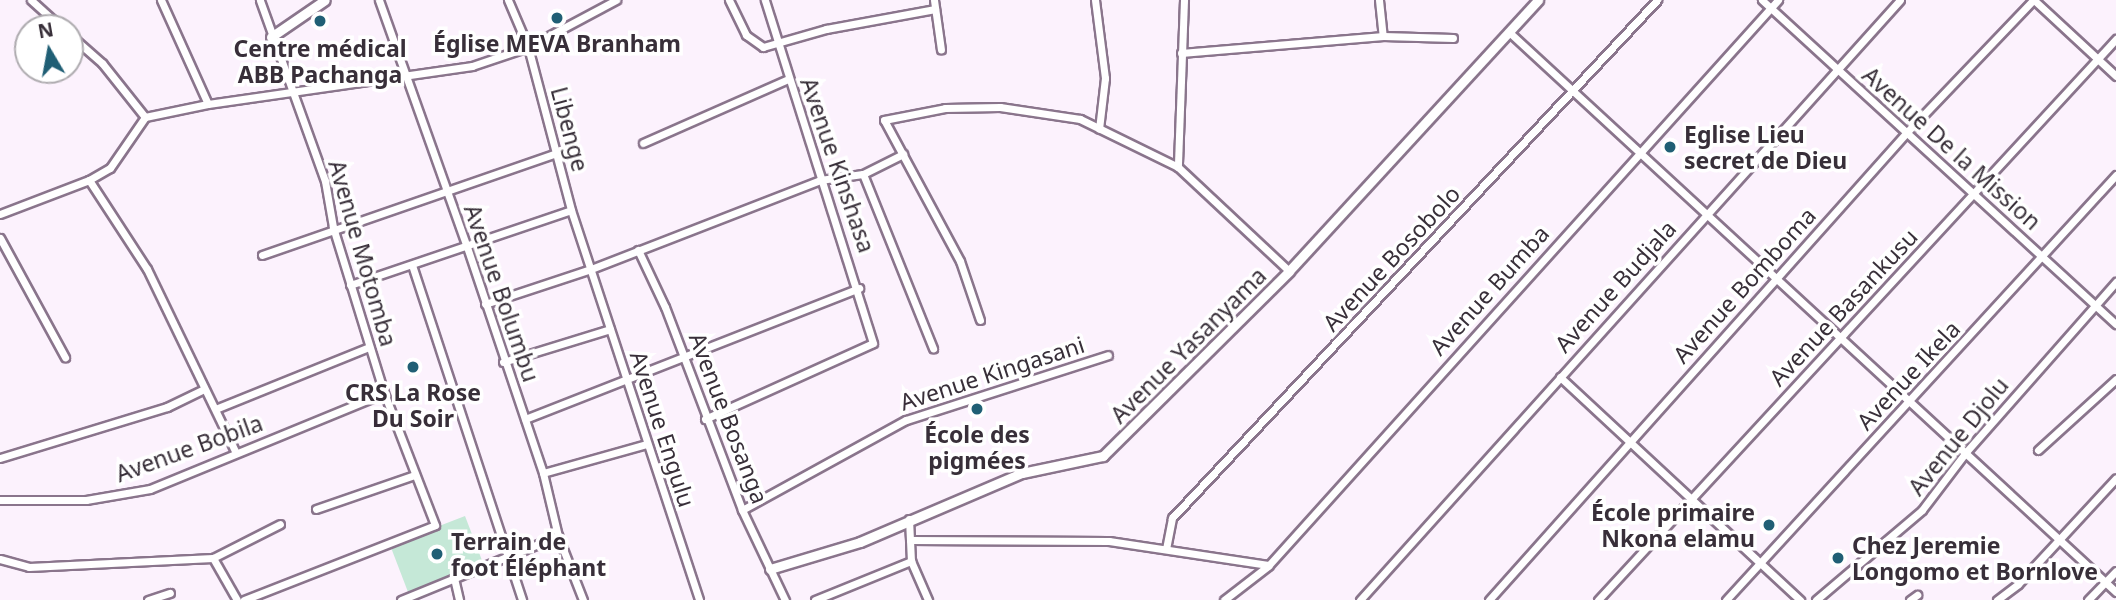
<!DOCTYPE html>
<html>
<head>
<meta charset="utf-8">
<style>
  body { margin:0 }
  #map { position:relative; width:2116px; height:600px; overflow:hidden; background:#fcf2fd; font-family:"Noto Sans",sans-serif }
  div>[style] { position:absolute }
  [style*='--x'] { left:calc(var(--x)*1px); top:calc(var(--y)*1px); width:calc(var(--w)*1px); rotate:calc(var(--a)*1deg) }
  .green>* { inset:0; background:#c5e8d7 }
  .roads { filter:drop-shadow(2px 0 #8a758c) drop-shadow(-2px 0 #8a758c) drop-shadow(0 2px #8a758c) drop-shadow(0 -2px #8a758c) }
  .minor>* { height:7px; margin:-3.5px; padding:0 3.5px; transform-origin:3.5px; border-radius:3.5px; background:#fff }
  .tertiary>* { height:9px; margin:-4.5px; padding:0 4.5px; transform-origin:4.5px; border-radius:4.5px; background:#fff }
  .dots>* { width:19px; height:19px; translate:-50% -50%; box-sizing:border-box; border:4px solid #fff; border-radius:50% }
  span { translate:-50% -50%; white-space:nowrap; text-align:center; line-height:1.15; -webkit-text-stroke:7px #fff; paint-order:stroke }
  .poi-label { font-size:23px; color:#382f39; font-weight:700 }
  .left { translate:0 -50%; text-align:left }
  .right { translate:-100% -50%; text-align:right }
  .street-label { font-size:23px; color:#382f39 }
  .north { position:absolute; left:14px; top:14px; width:70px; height:70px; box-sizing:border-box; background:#fff; border:2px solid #afacb0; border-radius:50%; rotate:350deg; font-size:19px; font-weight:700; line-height:28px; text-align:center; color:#382f39 }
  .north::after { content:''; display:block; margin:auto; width:24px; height:32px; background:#205f75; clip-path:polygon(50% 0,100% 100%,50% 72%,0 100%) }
</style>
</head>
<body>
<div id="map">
  <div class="green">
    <i style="clip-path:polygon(465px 516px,483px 563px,408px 592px,390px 545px)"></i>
  </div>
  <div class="roads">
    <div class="minor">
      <i style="--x:31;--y:0;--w:42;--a:42.1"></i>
      <i style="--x:161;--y:0;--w:114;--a:65.7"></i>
      <i style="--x:379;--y:0;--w:262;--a:70.4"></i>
      <i style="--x:467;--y:247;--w:238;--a:71.4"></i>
      <i style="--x:543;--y:473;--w:65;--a:76.6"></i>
      <i style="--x:558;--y:536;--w:69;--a:68.7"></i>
      <i style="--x:508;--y:0;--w:51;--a:66.9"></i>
      <i style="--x:528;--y:47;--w:169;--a:75.2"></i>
      <i style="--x:571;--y:210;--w:410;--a:71.8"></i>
      <i style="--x:729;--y:0;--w:39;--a:64"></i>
      <i style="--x:746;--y:35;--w:21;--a:35"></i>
      <i style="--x:763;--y:47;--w:66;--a:-15.9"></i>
      <i style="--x:826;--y:29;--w:111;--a:-10.4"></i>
      <i style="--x:934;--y:0;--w:50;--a:82"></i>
      <i style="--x:1095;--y:0;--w:79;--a:82.7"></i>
      <i style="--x:1105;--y:78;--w:51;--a:96.7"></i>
      <i style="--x:1184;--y:0;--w:167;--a:92.1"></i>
      <i style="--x:1178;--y:167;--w:152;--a:43.1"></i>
      <i style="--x:1379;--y:0;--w:36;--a:84"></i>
      <i style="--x:1762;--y:0;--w:480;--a:42.5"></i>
      <i style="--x:2034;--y:0;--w:112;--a:42.8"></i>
      <i style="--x:1509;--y:32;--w:826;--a:42.69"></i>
      <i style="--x:70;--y:35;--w:43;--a:41.2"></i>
      <i style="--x:102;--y:63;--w:69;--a:51.5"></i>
      <i style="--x:1181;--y:53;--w:203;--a:-4.8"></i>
      <i style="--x:1383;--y:36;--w:70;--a:1.6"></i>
      <i style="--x:145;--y:117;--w:64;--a:-11.7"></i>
      <i style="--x:208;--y:104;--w:267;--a:-8.2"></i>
      <i style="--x:472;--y:66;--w:59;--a:-18.7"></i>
      <i style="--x:528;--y:47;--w:100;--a:-28.1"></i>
      <i style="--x:643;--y:143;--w:158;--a:-23.8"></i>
      <i style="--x:863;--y:174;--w:45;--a:-26.6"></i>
      <i style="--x:89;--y:180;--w:106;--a:56.9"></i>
      <i style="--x:147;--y:269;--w:204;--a:64.2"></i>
      <i style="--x:0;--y:214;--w:95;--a:-20.9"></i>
      <i style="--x:89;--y:180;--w:24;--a:-30"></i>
      <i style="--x:110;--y:168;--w:62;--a:-55.5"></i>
      <i style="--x:0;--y:238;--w:136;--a:61.4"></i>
      <i style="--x:638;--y:250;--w:63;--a:64.7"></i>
      <i style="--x:665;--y:307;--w:217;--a:69.2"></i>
      <i style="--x:742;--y:510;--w:100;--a:64.5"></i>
      <i style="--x:262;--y:255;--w:311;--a:-19.1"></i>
      <i style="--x:412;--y:265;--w:353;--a:71.8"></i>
      <i style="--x:350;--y:285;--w:233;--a:-18.7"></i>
      <i style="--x:485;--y:304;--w:112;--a:-18.3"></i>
      <i style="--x:591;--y:269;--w:246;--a:-21.2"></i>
      <i style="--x:820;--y:180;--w:43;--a:-7.9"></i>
      <i style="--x:863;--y:174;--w:188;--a:68.1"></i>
      <i style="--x:980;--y:320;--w:62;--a:-108.7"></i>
      <i style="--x:960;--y:261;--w:160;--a:-118.3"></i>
      <i style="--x:884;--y:120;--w:62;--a:-11.1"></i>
      <i style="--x:945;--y:108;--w:55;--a:-1"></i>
      <i style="--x:1000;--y:107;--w:81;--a:8.5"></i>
      <i style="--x:1080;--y:119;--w:109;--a:26.1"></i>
      <i style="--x:503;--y:362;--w:112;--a:-17.1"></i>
      <i style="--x:1560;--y:377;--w:328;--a:42.9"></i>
      <i style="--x:218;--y:408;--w:163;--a:-22"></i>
      <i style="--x:525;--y:419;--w:359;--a:-21.4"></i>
      <i style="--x:705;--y:419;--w:184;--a:-24.3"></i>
      <i style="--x:873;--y:343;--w:360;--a:-107.5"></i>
      <i style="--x:2038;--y:450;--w:105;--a:-42.3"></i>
      <i style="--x:0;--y:458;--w:175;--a:-17"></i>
      <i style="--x:167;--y:407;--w:41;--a:-25.9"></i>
      <i style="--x:543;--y:473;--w:108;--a:-15.6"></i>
      <i style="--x:0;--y:500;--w:86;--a:0"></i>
      <i style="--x:86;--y:500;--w:65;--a:-9.8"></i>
      <i style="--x:150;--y:489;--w:253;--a:-22.3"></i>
      <i style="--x:316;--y:509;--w:105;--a:-19"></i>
      <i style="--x:742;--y:510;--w:187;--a:-28.8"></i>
      <i style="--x:906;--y:420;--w:212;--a:-17.8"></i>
      <i style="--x:909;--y:519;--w:42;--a:87.3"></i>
      <i style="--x:911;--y:561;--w:43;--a:66.4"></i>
      <i style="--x:910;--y:540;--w:199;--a:0.3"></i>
      <i style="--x:1109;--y:541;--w:161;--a:8.6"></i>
      <i style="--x:1166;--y:549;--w:32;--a:-79"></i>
      <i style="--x:1172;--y:518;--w:710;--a:-46.88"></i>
      <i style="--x:213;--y:558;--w:48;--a:60.3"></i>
      <i style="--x:0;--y:559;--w:30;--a:15"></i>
      <i style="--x:29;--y:567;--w:184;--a:-2.8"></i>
      <i style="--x:213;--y:558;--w:75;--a:-26.9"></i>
      <i style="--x:454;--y:578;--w:23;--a:77"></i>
      <i style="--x:148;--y:600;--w:23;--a:-18"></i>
      <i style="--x:244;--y:600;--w:205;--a:-21.4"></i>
      <i style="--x:435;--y:525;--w:142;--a:-111.1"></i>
      <i style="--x:384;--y:393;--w:174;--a:-107.1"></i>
      <i style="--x:333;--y:227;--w:47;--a:-99.9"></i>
      <i style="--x:325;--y:181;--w:192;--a:-109.8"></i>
      <i style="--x:401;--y:600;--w:170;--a:-22.2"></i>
      <i style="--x:815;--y:600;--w:104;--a:-22.1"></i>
      <i style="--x:1224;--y:600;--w:56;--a:-37.7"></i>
      <i style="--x:1268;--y:566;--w:762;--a:-47.98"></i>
      <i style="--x:1360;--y:600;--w:807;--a:-48.01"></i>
      <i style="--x:1489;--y:600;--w:629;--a:-48.22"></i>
      <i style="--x:1908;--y:131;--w:181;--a:-46.3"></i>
      <i style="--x:1598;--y:600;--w:764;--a:-47.28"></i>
      <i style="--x:1726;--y:600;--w:577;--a:-47.46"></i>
      <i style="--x:1816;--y:600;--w:139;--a:-40.3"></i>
      <i style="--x:1922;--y:510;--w:73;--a:-52.8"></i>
      <i style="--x:1966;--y:452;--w:227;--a:-48.6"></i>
      <i style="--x:1910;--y:600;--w:9;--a:-36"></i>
      <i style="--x:1997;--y:600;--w:26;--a:-37"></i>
      <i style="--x:2018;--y:584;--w:144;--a:-47.2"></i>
      <i style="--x:2088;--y:600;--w:40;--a:-46"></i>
    </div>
    <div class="tertiary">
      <i style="--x:271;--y:37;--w:65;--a:-34.4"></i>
      <i style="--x:770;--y:569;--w:94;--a:-16.7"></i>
      <i style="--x:860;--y:542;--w:176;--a:-23.1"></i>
      <i style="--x:1022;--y:473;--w:83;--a:-11.9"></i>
      <i style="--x:1103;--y:456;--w:262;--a:-44.8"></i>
      <i style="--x:1289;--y:271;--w:368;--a:-47.4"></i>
    </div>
  </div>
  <div class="dots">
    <i style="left:557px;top:18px;background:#205f75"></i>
    <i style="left:320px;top:21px;background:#205f75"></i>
    <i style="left:1670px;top:147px;background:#205f75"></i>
    <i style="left:413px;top:367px;background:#205f75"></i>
    <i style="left:977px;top:409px;background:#205f75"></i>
    <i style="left:1769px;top:525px;background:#205f75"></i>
    <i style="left:437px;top:554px;background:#205f75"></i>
    <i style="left:1838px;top:558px;background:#205f75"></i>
  </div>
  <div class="poi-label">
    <span style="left:557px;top:43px">Église MEVA Branham</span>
    <span style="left:320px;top:61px">Centre médical<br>ABB Pachanga</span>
    <span class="left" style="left:1684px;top:147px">Eglise Lieu<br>secret de Dieu</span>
    <span style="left:413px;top:405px">CRS La Rose<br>Du Soir</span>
    <span style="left:977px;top:447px">École des<br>pigmées</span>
    <span class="right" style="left:1755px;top:525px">École primaire<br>Nkona elamu</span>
    <span class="left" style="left:451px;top:554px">Terrain de<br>foot Éléphant</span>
    <span class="left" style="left:1852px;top:558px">Chez Jeremie<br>Longomo et Bornlove</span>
  </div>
  <div class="street-label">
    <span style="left:570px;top:129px;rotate:75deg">Libenge</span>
    <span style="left:1952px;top:148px;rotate:42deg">Avenue De la Mission</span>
    <span style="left:838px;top:165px;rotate:71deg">Avenue Kinshasa</span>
    <span style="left:363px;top:253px;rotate:74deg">Avenue Motomba</span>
    <span style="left:1391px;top:258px;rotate:-47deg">Avenue Bosobolo</span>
    <span style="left:1744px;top:285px;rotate:-48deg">Avenue Bomboma</span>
    <span style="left:1615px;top:286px;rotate:-48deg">Avenue Budjala</span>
    <span style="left:1489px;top:290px;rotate:-48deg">Avenue Bumba</span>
    <span style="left:502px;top:293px;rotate:71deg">Avenue Bolumbu</span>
    <span style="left:1843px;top:307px;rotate:-47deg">Avenue Basankusu</span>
    <span style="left:1188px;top:345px;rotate:-45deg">Avenue Yasanyama</span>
    <span style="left:992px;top:373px;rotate:-18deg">Avenue Kingasani</span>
    <span style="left:1908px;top:375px;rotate:-47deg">Avenue Ikela</span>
    <span style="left:729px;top:418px;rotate:69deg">Avenue Bosanga</span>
    <span style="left:663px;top:429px;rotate:72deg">Avenue Engulu</span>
    <span style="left:1958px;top:436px;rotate:-51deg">Avenue Djolu</span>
    <span style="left:189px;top:448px;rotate:-20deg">Avenue Bobila</span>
  </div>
  <div class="north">N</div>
</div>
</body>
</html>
